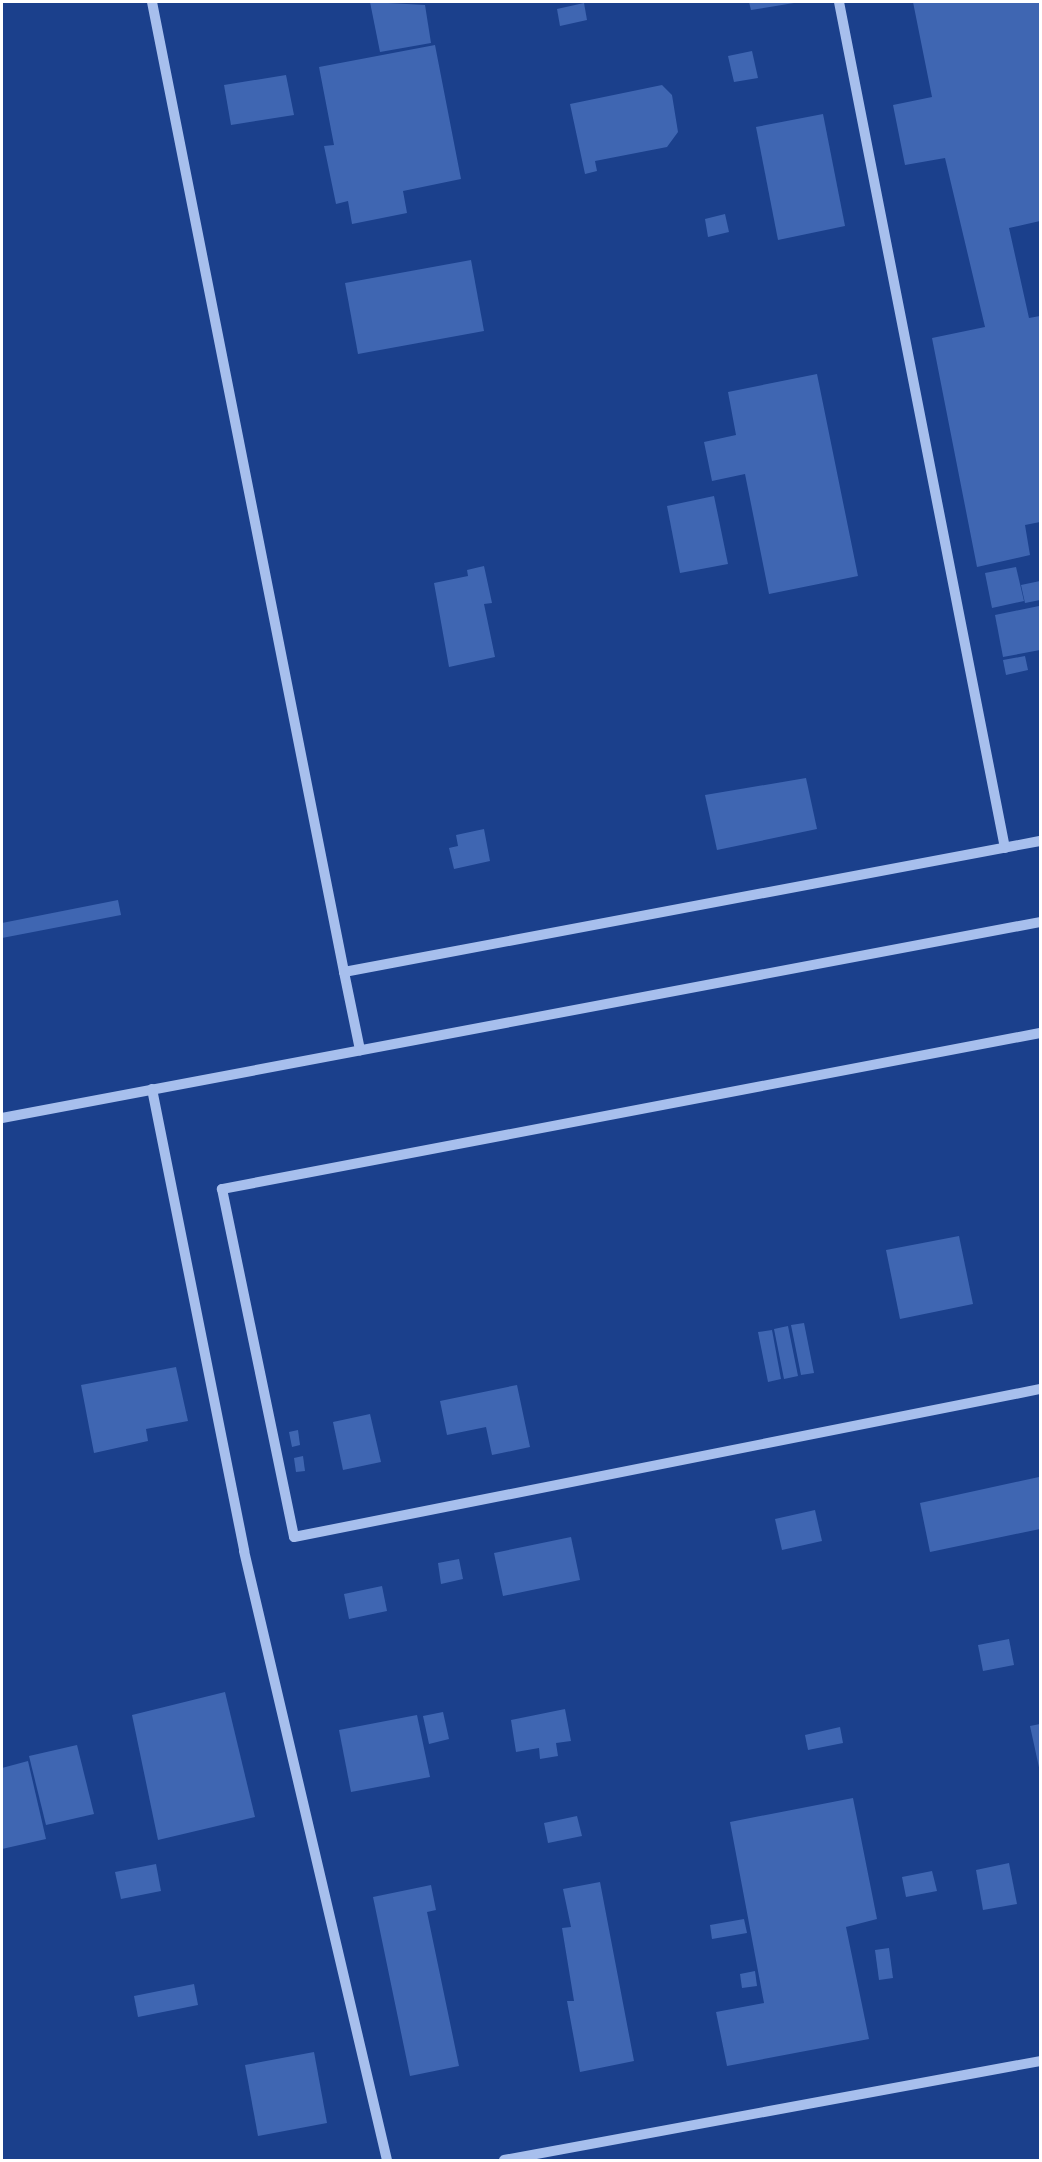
<!DOCTYPE html>
<html>
<head>
<meta charset="utf-8">
<style>
  body { margin:0 }
  #map { position:relative; width:1042px; height:2162px; overflow:hidden; background:#1b408c; font-family:"Fira Sans",sans-serif }
  div>[style] { position:absolute }
  [style*='--x'] { left:calc(var(--x)*1px); top:calc(var(--y)*1px); width:calc(var(--w)*1px); rotate:calc(var(--a)*1deg) }
  .building>* { inset:0; background:#3f66b2 }
  .minor>* { height:10px; margin:-5px; padding:0 5px; transform-origin:5px; border-radius:5px; background:#a7bfed }
  span { translate:-50% -50%; white-space:nowrap; text-align:center; line-height:1.15; -webkit-text-stroke:6px #1b408c; paint-order:stroke }
  .frame { position:absolute; inset:0; border:3px solid #fff; pointer-events:none }
</style>
</head>
<body>
<div id="map">
  <div class="building">
    <i style="clip-path:polygon(370px 2px,425px 5px,431px 43px,380px 52px)"></i>
    <i style="clip-path:polygon(749px 2px,794px 2px,794px 3px,751px 10px)"></i>
    <i style="clip-path:polygon(913px 2px,1040px 2px,1040px 221px,1009px 228px,1029px 318px,1040px 316px,1040px 522px,1025px 525px,1030px 555px,977px 567px,932px 338px,985px 327px,945px 158px,905px 165px,893px 105px,932px 97px)"></i>
    <i style="clip-path:polygon(584px 3px,587px 20px,560px 26px,557px 9px)"></i>
    <i style="clip-path:polygon(435px 45px,461px 179px,403px 191px,407px 213px,352px 224px,348px 201px,336px 204px,324px 146px,334px 145px,319px 67px)"></i>
    <i style="clip-path:polygon(752px 51px,758px 78px,734px 82px,728px 56px)"></i>
    <i style="clip-path:polygon(286px 75px,294px 115px,231px 125px,224px 85px)"></i>
    <i style="clip-path:polygon(662px 85px,672px 95px,678px 132px,667px 147px,595px 161px,597px 171px,585px 174px,570px 104px)"></i>
    <i style="clip-path:polygon(823px 114px,845px 226px,778px 240px,756px 127px)"></i>
    <i style="clip-path:polygon(725px 214px,729px 232px,708px 237px,705px 219px)"></i>
    <i style="clip-path:polygon(471px 260px,484px 331px,358px 354px,345px 283px)"></i>
    <i style="clip-path:polygon(817px 374px,858px 576px,769px 594px,745px 474px,712px 481px,704px 442px,736px 435px,728px 392px)"></i>
    <i style="clip-path:polygon(714px 496px,728px 564px,680px 573px,667px 506px)"></i>
    <i style="clip-path:polygon(484px 566px,492px 603px,484px 604px,495px 657px,449px 667px,434px 583px,468px 576px,467px 570px)"></i>
    <i style="clip-path:polygon(1016px 567px,1024px 601px,992px 608px,985px 573px)"></i>
    <i style="clip-path:polygon(1040px 581px,1040px 600px,1025px 603px,1021px 585px)"></i>
    <i style="clip-path:polygon(1039px 606px,1040px 650px,1003px 657px,995px 615px)"></i>
    <i style="clip-path:polygon(1025px 656px,1028px 670px,1006px 675px,1003px 660px)"></i>
    <i style="clip-path:polygon(806px 778px,817px 829px,717px 850px,705px 795px)"></i>
    <i style="clip-path:polygon(484px 829px,490px 861px,454px 869px,449px 848px,458px 846px,456px 835px)"></i>
    <i style="clip-path:polygon(118px 900px,121px 915px,2px 938px,2px 923px)"></i>
    <i style="clip-path:polygon(959px 1236px,973px 1304px,900px 1319px,886px 1250px)"></i>
    <i style="clip-path:polygon(804px 1323px,814px 1373px,801px 1375px,791px 1325px)"></i>
    <i style="clip-path:polygon(788px 1326px,798px 1376px,784px 1379px,774px 1329px)"></i>
    <i style="clip-path:polygon(772px 1330px,781px 1379px,768px 1382px,758px 1332px)"></i>
    <i style="clip-path:polygon(176px 1367px,188px 1421px,146px 1429px,148px 1441px,94px 1453px,81px 1385px)"></i>
    <i style="clip-path:polygon(517px 1385px,530px 1447px,492px 1455px,486px 1427px,447px 1435px,440px 1401px)"></i>
    <i style="clip-path:polygon(370px 1414px,381px 1462px,343px 1470px,333px 1422px)"></i>
    <i style="clip-path:polygon(298px 1430px,300px 1445px,292px 1447px,289px 1432px)"></i>
    <i style="clip-path:polygon(303px 1456px,305px 1471px,296px 1472px,294px 1458px)"></i>
    <i style="clip-path:polygon(1039px 1477px,1040px 1529px,930px 1552px,920px 1503px)"></i>
    <i style="clip-path:polygon(815px 1510px,822px 1541px,782px 1550px,775px 1519px)"></i>
    <i style="clip-path:polygon(571px 1537px,580px 1580px,503px 1596px,494px 1553px)"></i>
    <i style="clip-path:polygon(459px 1559px,463px 1579px,441px 1584px,438px 1563px)"></i>
    <i style="clip-path:polygon(382px 1586px,387px 1611px,349px 1619px,344px 1594px)"></i>
    <i style="clip-path:polygon(1009px 1639px,1014px 1665px,983px 1671px,978px 1645px)"></i>
    <i style="clip-path:polygon(225px 1692px,255px 1817px,158px 1840px,132px 1715px)"></i>
    <i style="clip-path:polygon(565px 1709px,571px 1741px,556px 1743px,558px 1756px,540px 1759px,539px 1748px,516px 1752px,511px 1720px)"></i>
    <i style="clip-path:polygon(443px 1712px,449px 1739px,429px 1744px,423px 1716px)"></i>
    <i style="clip-path:polygon(417px 1715px,430px 1777px,351px 1792px,339px 1730px)"></i>
    <i style="clip-path:polygon(1040px 1724px,1040px 1772px,1030px 1726px)"></i>
    <i style="clip-path:polygon(840px 1727px,843px 1743px,808px 1750px,805px 1735px)"></i>
    <i style="clip-path:polygon(77px 1745px,94px 1814px,46px 1825px,29px 1756px)"></i>
    <i style="clip-path:polygon(28px 1761px,46px 1839px,2px 1849px,2px 1768px)"></i>
    <i style="clip-path:polygon(853px 1798px,877px 1919px,846px 1927px,869px 2039px,727px 2066px,716px 2012px,764px 2003px,730px 1822px)"></i>
    <i style="clip-path:polygon(577px 1816px,582px 1836px,548px 1843px,544px 1823px)"></i>
    <i style="clip-path:polygon(1009px 1863px,1017px 1904px,983px 1910px,976px 1870px)"></i>
    <i style="clip-path:polygon(156px 1864px,161px 1891px,121px 1899px,115px 1872px)"></i>
    <i style="clip-path:polygon(932px 1871px,937px 1891px,906px 1897px,902px 1877px)"></i>
    <i style="clip-path:polygon(600px 1882px,634px 2061px,580px 2072px,567px 2001px,574px 2001px,562px 1928px,571px 1927px,563px 1889px)"></i>
    <i style="clip-path:polygon(431px 1885px,436px 1910px,427px 1912px,459px 2066px,410px 2076px,373px 1897px)"></i>
    <i style="clip-path:polygon(744px 1919px,747px 1933px,712px 1939px,710px 1925px)"></i>
    <i style="clip-path:polygon(889px 1948px,893px 1978px,879px 1980px,875px 1950px)"></i>
    <i style="clip-path:polygon(755px 1971px,757px 1986px,742px 1988px,740px 1974px)"></i>
    <i style="clip-path:polygon(194px 1984px,198px 2005px,138px 2017px,134px 1996px)"></i>
    <i style="clip-path:polygon(314px 2052px,327px 2123px,258px 2136px,245px 2065px)"></i>
  </div>
  <div class="minor">
    <i style="--x:152;--y:2;--w:989;--a:78.8"></i>
    <i style="--x:344;--y:972;--w:708;--a:-10.66"></i>
    <i style="--x:839;--y:2;--w:862;--a:78.9"></i>
    <i style="--x:344;--y:972;--w:80;--a:78.4"></i>
    <i style="--x:1040;--y:1033;--w:833;--a:169.2"></i>
    <i style="--x:222;--y:1189;--w:355;--a:78.3"></i>
    <i style="--x:294;--y:1537;--w:761;--a:-11.22"></i>
    <i style="--x:152;--y:1089;--w:471;--a:78.7"></i>
    <i style="--x:244;--y:1551;--w:626;--a:76.79"></i>
    <i style="--x:2;--y:1118;--w:1056;--a:-10.69"></i>
    <i style="--x:504;--y:2160;--w:545;--a:-10.46"></i>
  </div>
  <div class="frame"></div>
</div>
</body>
</html>
